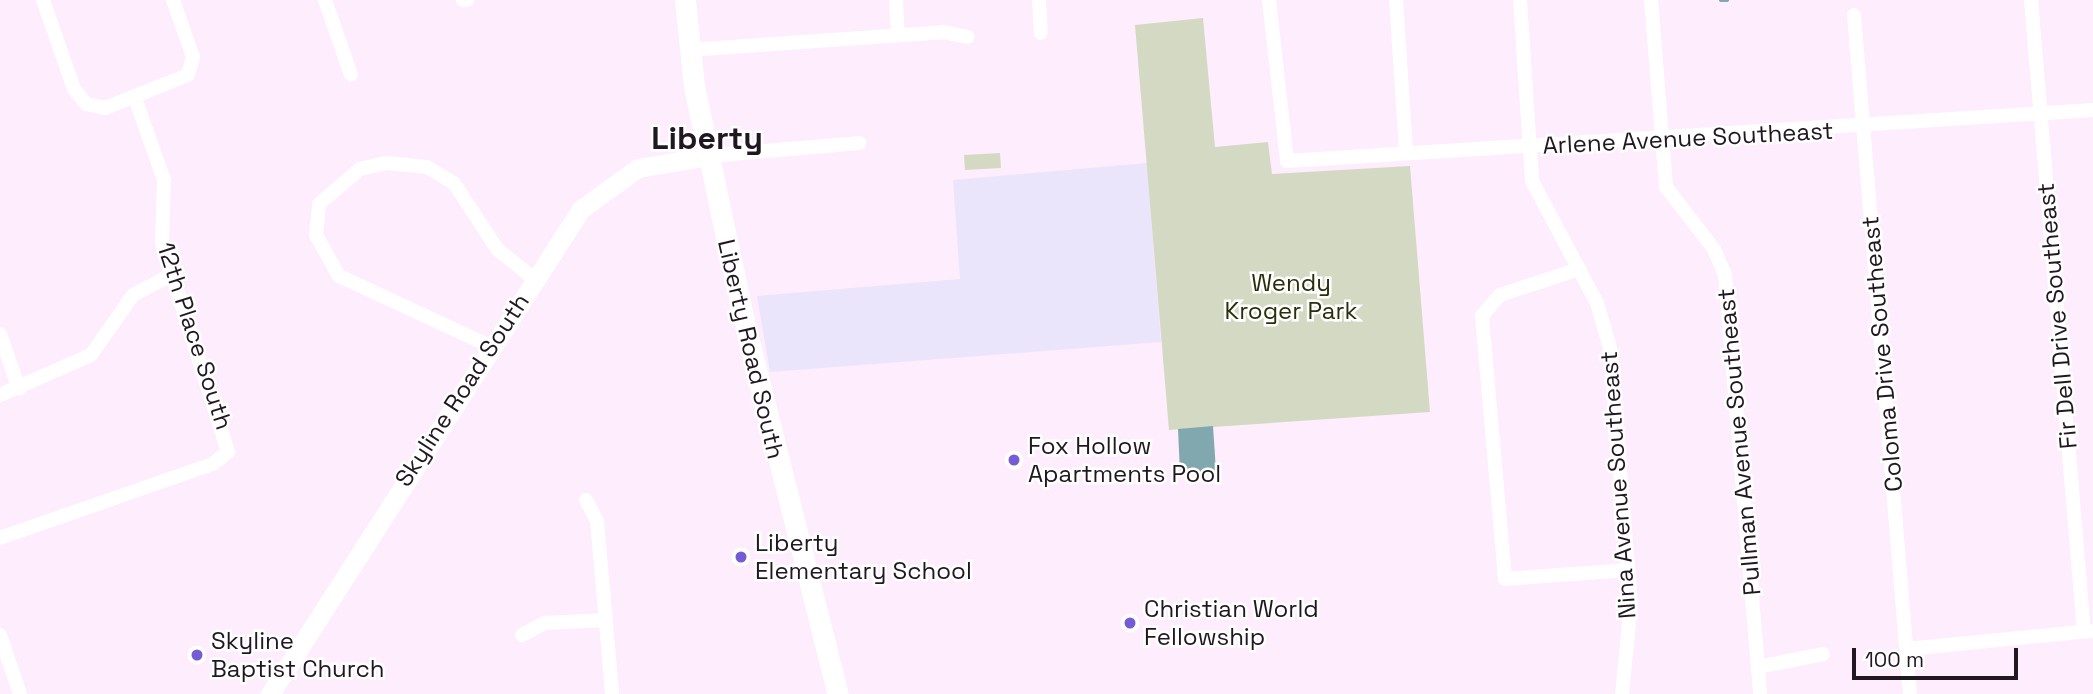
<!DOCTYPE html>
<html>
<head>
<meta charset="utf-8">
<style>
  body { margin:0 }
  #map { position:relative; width:2093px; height:694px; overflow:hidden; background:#fdedfd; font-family:"Space Grotesk",sans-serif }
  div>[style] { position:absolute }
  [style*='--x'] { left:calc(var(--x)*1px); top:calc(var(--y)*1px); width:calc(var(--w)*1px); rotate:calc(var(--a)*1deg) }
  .industrial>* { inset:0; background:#ebe5fb }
  .green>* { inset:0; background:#d4d9c4 }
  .water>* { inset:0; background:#82a8af }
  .stream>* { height:3.5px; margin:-1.75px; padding:0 1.75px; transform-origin:1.75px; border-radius:1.75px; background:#82a8af }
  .minor>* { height:14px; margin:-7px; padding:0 7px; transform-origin:7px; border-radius:7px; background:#fff }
  .secondary>* { height:19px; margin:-9.5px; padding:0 9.5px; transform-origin:9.5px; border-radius:9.5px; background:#fff }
  .primary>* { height:21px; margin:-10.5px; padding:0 10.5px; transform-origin:10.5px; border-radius:10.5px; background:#fff }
  .dots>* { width:19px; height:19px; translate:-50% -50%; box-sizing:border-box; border:4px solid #fff; border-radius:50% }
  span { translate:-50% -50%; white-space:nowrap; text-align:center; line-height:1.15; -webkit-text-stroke:5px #fff; paint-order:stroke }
  .street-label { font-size:24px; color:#201720 }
  .park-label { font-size:24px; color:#293009 }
  .poi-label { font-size:24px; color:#201720 }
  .left { translate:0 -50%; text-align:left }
  .district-label { font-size:32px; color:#201720; font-weight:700 }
  .scale { position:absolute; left:1852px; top:648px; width:166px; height:32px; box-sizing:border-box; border:4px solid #201720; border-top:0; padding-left:9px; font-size:21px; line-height:24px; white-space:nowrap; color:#201720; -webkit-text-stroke:5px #fff; paint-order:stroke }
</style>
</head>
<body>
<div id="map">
  <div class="industrial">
    <i style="clip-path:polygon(1147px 163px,1161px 342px,770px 372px,757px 296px,960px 279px,953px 180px)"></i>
  </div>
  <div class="green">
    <i style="clip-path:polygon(1203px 18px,1215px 147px,1268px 142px,1272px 174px,1410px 166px,1430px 412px,1169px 430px,1135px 25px)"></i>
    <i style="clip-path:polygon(1000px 153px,1001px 168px,965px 170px,964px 155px)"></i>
  </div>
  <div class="water">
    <i style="clip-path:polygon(1213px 426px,1216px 471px,1180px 473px,1178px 429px)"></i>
  </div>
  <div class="stream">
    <i style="--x:1721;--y:0;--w:6;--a:0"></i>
  </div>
  <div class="minor">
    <i style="--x:43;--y:0;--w:94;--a:70.8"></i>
    <i style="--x:74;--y:89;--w:19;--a:51"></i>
    <i style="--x:86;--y:104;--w:19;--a:12"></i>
    <i style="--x:105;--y:108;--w:89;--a:-21.7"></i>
    <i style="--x:188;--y:75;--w:19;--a:-74"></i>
    <i style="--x:193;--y:57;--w:60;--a:-109.3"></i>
    <i style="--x:325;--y:0;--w:79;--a:70.9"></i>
    <i style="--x:463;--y:0;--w:4;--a:0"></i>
    <i style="--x:896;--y:0;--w:35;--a:87"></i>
    <i style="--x:1039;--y:0;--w:33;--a:87"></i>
    <i style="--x:1269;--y:0;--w:162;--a:83.6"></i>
    <i style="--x:1287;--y:161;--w:808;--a:-3.62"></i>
    <i style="--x:1396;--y:0;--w:151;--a:86.2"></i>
    <i style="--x:1520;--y:0;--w:181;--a:86.2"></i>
    <i style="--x:1532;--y:181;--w:138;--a:62"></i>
    <i style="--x:1597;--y:303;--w:47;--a:73.9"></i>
    <i style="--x:1610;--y:348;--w:256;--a:85.3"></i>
    <i style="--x:1631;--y:603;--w:91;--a:95.6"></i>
    <i style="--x:1651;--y:0;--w:188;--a:85.4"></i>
    <i style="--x:1666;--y:187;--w:78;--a:52.3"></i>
    <i style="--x:1714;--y:249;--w:28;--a:67"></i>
    <i style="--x:1725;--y:275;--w:420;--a:85.2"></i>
    <i style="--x:2031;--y:0;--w:634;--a:85.21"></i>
    <i style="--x:1854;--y:15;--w:681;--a:85.29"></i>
    <i style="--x:688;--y:50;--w:256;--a:-4"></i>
    <i style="--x:943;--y:32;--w:25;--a:11"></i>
    <i style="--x:708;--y:156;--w:152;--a:-4.9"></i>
    <i style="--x:1579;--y:269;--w:83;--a:161.8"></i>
    <i style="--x:1500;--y:295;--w:28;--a:131"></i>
    <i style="--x:1482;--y:316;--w:264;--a:85"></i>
    <i style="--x:1505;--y:579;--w:124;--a:-4.2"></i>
    <i style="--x:0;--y:334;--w:58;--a:70.9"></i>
    <i style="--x:490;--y:346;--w:166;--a:-155.1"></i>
    <i style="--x:339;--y:276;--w:47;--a:-119.3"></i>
    <i style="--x:316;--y:235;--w:31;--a:-84"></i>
    <i style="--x:319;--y:204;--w:54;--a:-40.5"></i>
    <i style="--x:360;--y:169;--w:27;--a:-13"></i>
    <i style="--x:386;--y:163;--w:41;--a:5.6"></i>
    <i style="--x:427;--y:167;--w:31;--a:31"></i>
    <i style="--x:454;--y:183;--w:79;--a:56.9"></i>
    <i style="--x:497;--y:249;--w:46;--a:38.9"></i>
    <i style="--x:0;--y:395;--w:99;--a:-23.7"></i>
    <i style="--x:91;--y:355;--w:73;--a:-55"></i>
    <i style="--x:133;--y:295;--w:43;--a:-27.8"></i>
    <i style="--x:586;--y:500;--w:24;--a:62"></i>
    <i style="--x:597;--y:521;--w:174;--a:85"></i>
    <i style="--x:0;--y:538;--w:225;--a:-19.2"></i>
    <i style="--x:213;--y:464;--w:19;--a:-39"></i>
    <i style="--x:228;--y:452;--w:219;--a:-107.5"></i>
    <i style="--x:162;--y:243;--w:63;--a:-88.2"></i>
    <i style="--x:164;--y:180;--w:87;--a:-109.5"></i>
    <i style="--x:0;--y:635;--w:62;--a:71.3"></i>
    <i style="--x:522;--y:635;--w:26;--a:-28"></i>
    <i style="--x:545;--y:623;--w:61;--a:-2.8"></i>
    <i style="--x:1907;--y:649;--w:184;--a:-5.6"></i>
    <i style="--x:1758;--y:667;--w:66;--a:-11.3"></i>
  </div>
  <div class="secondary">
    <i style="--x:270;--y:694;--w:576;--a:-57.33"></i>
    <i style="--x:581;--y:209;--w:70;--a:-35.7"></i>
    <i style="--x:638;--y:168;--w:71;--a:-9.7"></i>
  </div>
  <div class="primary">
    <i style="--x:685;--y:0;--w:86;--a:84"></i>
    <i style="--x:694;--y:86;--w:236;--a:78"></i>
    <i style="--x:743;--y:317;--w:389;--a:75.9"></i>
  </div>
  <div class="dots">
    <i style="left:1014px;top:460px;background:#775bd5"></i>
    <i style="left:741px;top:557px;background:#775bd5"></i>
    <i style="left:1130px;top:623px;background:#775bd5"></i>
    <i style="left:197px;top:655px;background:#775bd5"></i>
  </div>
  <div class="street-label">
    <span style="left:1688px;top:138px;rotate:-3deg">Arlene Avenue Southeast</span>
    <span style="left:2057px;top:316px;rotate:-95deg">Fir Dell Drive Southeast</span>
    <span style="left:195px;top:336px;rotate:72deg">12th Place South</span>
    <span style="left:751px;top:349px;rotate:77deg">Liberty Road South</span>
    <span style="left:1882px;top:354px;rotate:-95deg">Coloma Drive Southeast</span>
    <span style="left:462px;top:390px;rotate:-57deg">Skyline Road South</span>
    <span style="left:1739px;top:442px;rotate:-95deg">Pullman Avenue Southeast</span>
    <span style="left:1618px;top:485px;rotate:-94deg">Nina Avenue Southeast</span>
  </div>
  <div class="park-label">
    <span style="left:1291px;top:297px">Wendy<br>Kroger Park</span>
  </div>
  <div class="poi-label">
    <span class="left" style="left:1028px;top:460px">Fox Hollow<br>Apartments Pool</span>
    <span class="left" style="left:755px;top:557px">Liberty<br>Elementary School</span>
    <span class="left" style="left:1144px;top:623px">Christian World<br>Fellowship</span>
    <span class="left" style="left:211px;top:655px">Skyline<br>Baptist Church</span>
  </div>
  <div class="district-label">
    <span style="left:707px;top:138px">Liberty</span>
  </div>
  <div class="scale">100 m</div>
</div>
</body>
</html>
